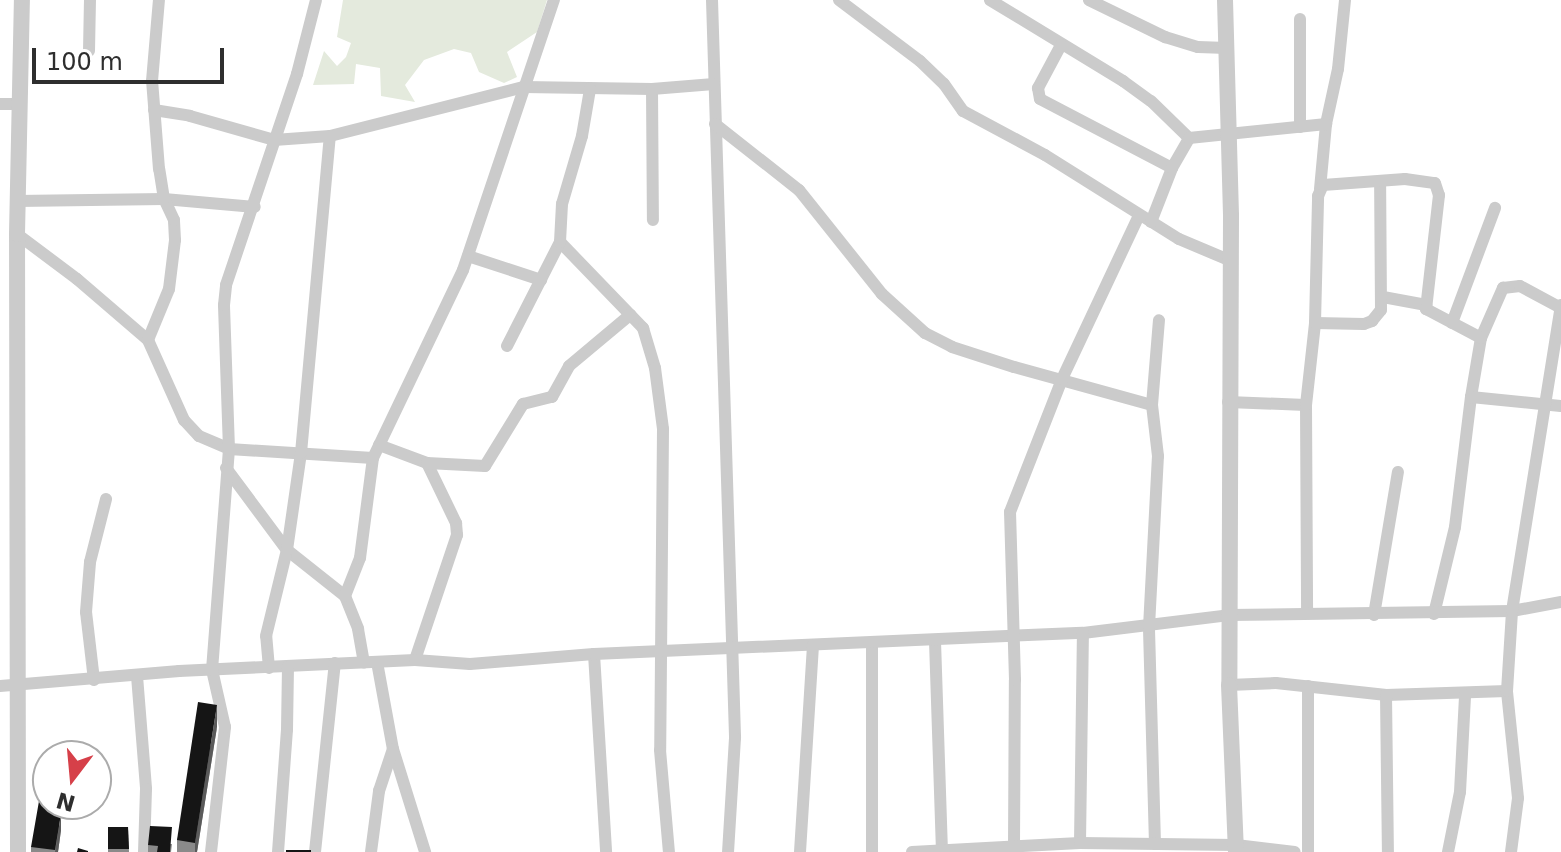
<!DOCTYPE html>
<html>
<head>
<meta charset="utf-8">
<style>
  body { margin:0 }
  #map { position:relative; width:1561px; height:852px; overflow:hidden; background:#fff; font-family:"DejaVu Sans",sans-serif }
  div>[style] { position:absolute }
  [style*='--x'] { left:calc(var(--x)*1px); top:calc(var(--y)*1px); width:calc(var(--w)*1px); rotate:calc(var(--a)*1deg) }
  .green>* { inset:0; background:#e4eadd }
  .minor>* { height:12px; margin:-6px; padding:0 6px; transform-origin:6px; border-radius:6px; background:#cbcbcb }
  .tertiary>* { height:16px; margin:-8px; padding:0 8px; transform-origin:8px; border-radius:8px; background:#cbcbcb }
  .wall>* { inset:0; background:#8a8a8a }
  .shaded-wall>* { inset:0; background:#5b5b5b }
  .building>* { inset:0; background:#151515 }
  span { translate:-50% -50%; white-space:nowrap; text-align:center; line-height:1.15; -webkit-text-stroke:8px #fff; paint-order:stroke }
  .north { position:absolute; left:32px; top:740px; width:80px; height:80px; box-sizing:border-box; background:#fff; border:2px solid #ababab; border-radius:50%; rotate:196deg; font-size:22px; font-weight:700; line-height:32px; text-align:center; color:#2e2e2e }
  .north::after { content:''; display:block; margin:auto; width:28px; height:36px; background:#d64049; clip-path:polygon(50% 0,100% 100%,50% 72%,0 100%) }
  .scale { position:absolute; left:32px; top:48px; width:192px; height:36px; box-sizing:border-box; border:4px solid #2e2e2e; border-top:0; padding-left:10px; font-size:24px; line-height:28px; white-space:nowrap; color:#2e2e2e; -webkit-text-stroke:6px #fff; paint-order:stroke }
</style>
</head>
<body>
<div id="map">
  <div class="green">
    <i style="clip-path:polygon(343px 0,547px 0,537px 32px,507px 52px,517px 77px,504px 83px,479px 72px,471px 53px,454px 49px,424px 60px,405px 85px,415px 102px,381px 96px,380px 68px,356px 64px,354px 84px,313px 85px,324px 51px,337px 66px,346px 57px,351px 43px,337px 37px)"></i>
  </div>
  <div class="minor">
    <i style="--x:712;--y:0;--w:738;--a:88.21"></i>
    <i style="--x:735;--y:738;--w:114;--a:93.5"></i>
    <i style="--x:839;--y:0;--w:101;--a:37"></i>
    <i style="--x:920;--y:61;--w:33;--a:44"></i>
    <i style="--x:944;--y:84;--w:33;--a:55"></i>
    <i style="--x:963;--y:111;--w:93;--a:28.2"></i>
    <i style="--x:1045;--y:155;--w:158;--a:32.1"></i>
    <i style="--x:1179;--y:239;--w:56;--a:22.9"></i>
    <i style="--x:990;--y:0;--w:156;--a:31.3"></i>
    <i style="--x:1123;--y:81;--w:34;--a:36"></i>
    <i style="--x:1151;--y:101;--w:53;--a:44.2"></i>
    <i style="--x:1089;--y:0;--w:85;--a:26"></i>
    <i style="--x:1165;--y:37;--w:34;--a:17"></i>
    <i style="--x:1198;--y:47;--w:29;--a:2"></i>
    <i style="--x:1300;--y:19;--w:108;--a:90"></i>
    <i style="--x:1061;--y:45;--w:49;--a:118.1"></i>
    <i style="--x:1038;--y:88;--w:11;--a:80"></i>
    <i style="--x:1040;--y:99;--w:149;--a:27.6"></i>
    <i style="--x:89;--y:51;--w:51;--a:-88.9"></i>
    <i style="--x:652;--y:89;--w:131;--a:89.6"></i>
    <i style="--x:0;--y:104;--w:19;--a:0"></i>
    <i style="--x:154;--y:110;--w:36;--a:9"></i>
    <i style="--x:190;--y:116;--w:87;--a:15.9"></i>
    <i style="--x:274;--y:140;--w:56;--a:-4.1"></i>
    <i style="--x:330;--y:136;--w:200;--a:-14.2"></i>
    <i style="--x:524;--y:87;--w:128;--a:0.9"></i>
    <i style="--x:652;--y:89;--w:62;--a:-4.6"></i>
    <i style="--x:715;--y:124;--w:107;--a:38.2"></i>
    <i style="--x:799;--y:190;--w:133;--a:51.4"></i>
    <i style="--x:882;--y:294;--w:58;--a:42.2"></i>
    <i style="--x:925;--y:333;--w:30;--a:27"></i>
    <i style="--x:952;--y:347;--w:65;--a:17.9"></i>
    <i style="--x:1014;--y:367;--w:143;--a:15.4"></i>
    <i style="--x:1320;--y:189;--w:65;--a:-84.7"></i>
    <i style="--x:1326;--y:124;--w:56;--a:-77.7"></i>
    <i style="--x:1338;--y:69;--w:69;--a:-84.2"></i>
    <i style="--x:17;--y:201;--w:147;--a:-0.8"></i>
    <i style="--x:164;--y:199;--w:91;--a:5"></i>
    <i style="--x:1151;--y:222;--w:58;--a:-68.7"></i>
    <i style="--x:1172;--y:168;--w:34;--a:-60"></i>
    <i style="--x:1189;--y:138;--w:138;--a:-5.8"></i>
    <i style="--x:17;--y:234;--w:75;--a:36.9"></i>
    <i style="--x:77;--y:279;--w:94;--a:40.7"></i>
    <i style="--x:148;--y:340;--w:88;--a:65.8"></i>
    <i style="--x:184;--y:420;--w:22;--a:47"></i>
    <i style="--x:199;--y:436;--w:33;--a:23"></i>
    <i style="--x:229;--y:449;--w:144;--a:3.6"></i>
    <i style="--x:560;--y:242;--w:120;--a:46"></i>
    <i style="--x:643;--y:328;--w:42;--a:73.3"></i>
    <i style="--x:655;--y:368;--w:62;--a:82.5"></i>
    <i style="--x:663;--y:429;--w:321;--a:90.5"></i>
    <i style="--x:660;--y:750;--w:102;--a:85"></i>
    <i style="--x:468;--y:256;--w:77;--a:18.2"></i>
    <i style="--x:1383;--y:297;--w:44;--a:10.5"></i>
    <i style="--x:1315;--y:323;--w:49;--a:1.2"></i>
    <i style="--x:1364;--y:324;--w:9;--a:-21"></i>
    <i style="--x:1372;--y:321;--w:14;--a:-51"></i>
    <i style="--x:1381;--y:310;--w:128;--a:-90.4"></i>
    <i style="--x:1452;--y:323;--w:123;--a:-69.5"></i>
    <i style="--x:148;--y:340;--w:55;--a:-67.6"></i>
    <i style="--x:169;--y:289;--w:49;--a:-83"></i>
    <i style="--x:175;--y:240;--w:20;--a:-93"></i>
    <i style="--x:174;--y:220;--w:23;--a:-115"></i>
    <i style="--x:164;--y:199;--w:30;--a:-99"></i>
    <i style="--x:159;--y:169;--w:88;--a:-94.5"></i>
    <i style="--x:152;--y:81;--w:81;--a:-85.1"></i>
    <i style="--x:507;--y:346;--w:117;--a:-63"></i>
    <i style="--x:560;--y:242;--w:38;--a:-87"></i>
    <i style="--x:562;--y:204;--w:71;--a:-73.6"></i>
    <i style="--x:582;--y:136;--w:48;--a:-80.3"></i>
    <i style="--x:1471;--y:397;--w:60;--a:-80.4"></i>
    <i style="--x:1481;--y:338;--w:55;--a:-66.3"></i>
    <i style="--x:1503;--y:288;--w:17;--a:-7"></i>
    <i style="--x:1520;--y:286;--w:47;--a:28.2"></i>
    <i style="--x:1228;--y:402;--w:78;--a:2.2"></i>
    <i style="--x:1306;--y:405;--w:208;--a:89.7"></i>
    <i style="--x:1306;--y:405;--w:82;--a:-83.7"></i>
    <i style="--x:1315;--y:323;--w:127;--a:-88.6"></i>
    <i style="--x:1318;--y:196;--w:12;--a:-66"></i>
    <i style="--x:1323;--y:185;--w:82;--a:-4.2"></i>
    <i style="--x:1405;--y:179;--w:30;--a:8"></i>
    <i style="--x:1435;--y:183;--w:13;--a:72"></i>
    <i style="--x:1439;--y:195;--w:115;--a:96.5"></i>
    <i style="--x:1426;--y:309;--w:62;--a:27.8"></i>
    <i style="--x:379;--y:445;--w:51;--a:20.6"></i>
    <i style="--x:427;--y:463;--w:67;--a:64.2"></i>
    <i style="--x:456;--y:523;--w:12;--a:85"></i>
    <i style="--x:457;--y:535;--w:132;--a:108.6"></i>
    <i style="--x:427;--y:463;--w:58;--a:3"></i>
    <i style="--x:485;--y:466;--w:73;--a:-58.5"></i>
    <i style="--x:523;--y:404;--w:30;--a:-14"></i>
    <i style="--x:552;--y:397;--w:35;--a:-61"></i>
    <i style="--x:569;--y:366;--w:80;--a:-39.9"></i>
    <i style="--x:226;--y:468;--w:102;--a:53.4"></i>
    <i style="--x:287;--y:550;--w:74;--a:38.4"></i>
    <i style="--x:345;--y:596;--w:35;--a:68"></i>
    <i style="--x:358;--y:629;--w:34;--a:80"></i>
    <i style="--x:345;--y:596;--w:41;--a:-68.5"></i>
    <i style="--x:360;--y:558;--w:101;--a:-82.6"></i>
    <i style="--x:373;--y:458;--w:208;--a:-64.4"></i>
    <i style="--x:463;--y:270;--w:285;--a:-71.4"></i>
    <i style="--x:1434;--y:614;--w:89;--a:-76.4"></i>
    <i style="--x:1455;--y:527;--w:131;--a:-83"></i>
    <i style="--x:1471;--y:397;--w:90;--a:5.7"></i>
    <i style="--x:1374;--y:615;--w:145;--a:-80.5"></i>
    <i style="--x:935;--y:641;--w:208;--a:88.1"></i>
    <i style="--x:872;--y:642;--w:210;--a:90"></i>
    <i style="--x:594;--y:654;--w:198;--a:86.5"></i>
    <i style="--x:377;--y:662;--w:88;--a:79.6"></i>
    <i style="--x:393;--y:749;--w:108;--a:72.7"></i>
    <i style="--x:269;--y:668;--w:32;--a:-95"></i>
    <i style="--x:266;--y:636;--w:89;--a:-76.3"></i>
    <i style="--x:287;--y:550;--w:98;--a:-81.8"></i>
    <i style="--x:301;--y:453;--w:318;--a:-84.8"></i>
    <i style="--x:137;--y:676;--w:113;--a:85.4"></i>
    <i style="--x:146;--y:789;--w:63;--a:91.8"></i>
    <i style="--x:94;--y:680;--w:68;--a:-96.7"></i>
    <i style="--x:86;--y:612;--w:50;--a:-85.4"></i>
    <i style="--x:90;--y:562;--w:65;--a:-75.7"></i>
    <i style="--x:1229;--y:685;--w:47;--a:-2.4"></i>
    <i style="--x:1276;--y:683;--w:111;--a:6.2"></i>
    <i style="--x:1386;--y:695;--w:121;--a:-1.9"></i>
    <i style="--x:0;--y:686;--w:180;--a:-4.8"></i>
    <i style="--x:179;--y:671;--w:236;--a:-2.7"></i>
    <i style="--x:415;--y:660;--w:55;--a:4.2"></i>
    <i style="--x:470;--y:664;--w:124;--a:-4.6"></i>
    <i style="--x:594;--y:654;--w:489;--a:-2.5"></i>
    <i style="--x:1083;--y:633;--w:147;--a:-7"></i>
    <i style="--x:1229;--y:615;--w:283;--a:-0.8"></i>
    <i style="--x:1512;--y:611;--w:50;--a:-10.4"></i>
    <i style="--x:1308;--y:686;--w:166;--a:90"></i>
    <i style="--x:1386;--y:695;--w:157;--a:89.3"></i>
    <i style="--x:1080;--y:843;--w:210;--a:-89.2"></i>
    <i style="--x:1155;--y:844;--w:217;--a:-91.6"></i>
    <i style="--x:1149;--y:627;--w:171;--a:-87"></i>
    <i style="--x:1158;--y:456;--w:51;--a:-96.7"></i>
    <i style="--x:1152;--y:405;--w:85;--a:-85.3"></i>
    <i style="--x:1014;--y:846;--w:166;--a:-89.7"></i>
    <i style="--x:1015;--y:680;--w:168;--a:-91.7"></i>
    <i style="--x:1010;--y:512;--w:143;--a:-68.6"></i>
    <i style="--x:1062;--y:379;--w:181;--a:-64.8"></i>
    <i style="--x:211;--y:852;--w:126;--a:-83.6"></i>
    <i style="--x:225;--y:727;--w:58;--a:-102.8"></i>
    <i style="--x:212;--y:670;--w:222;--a:-85.6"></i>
    <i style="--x:229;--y:449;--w:144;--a:-92"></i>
    <i style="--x:224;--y:305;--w:20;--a:-84"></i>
    <i style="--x:226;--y:285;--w:223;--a:-71.4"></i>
    <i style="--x:297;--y:74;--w:76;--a:-75.6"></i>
    <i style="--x:278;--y:852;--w:122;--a:-85.8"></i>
    <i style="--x:287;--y:730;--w:63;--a:-89.1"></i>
    <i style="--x:315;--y:852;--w:190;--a:-84"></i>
    <i style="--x:371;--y:852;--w:62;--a:-82.5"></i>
    <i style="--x:379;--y:791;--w:44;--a:-71.6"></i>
    <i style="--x:800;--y:852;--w:207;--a:-86.4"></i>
    <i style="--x:912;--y:852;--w:168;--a:-3.1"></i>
    <i style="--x:1080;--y:843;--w:156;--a:0.7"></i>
    <i style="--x:1236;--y:845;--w:59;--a:6.8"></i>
    <i style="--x:1448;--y:852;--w:61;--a:-78.7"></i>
    <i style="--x:1460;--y:792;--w:97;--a:-87"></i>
    <i style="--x:1511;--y:852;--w:54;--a:-82.6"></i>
    <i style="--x:1518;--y:798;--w:108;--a:-95.9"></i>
    <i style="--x:1507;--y:691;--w:80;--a:-86.4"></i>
    <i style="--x:1512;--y:611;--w:310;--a:-80.9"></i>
  </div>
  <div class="tertiary">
    <i style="--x:1225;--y:0;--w:216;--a:88.4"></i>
    <i style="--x:1231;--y:216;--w:469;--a:90.2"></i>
    <i style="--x:1229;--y:685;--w:167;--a:87.6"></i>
    <i style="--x:18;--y:852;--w:618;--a:-90.09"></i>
    <i style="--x:17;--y:234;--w:234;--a:-88.8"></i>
  </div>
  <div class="wall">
    <i style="clip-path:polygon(217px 727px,197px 852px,177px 852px,177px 840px)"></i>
    <i style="clip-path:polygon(54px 813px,61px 830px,58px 852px,31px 852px,31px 847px)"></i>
    <i style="clip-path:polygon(108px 827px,128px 827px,129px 852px,108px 852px)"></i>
    <i style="clip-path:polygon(172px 844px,171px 852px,147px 852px,148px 852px,148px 845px)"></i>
  </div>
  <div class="shaded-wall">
    <i style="clip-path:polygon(217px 705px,217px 727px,197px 852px,195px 852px,195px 843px)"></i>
    <i style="clip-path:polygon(61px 814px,61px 830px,58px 852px,55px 852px)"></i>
  </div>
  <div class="building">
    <i style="clip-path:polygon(198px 702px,217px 705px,195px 843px,177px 840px)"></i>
    <i style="clip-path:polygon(39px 801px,48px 803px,48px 804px,54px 804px,53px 812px,61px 814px,55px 850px,31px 847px)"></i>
    <i style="clip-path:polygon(150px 826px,172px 827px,170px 852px,157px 852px,158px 846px,148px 845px)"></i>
    <i style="clip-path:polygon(108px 827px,128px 827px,129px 849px,108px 849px)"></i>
    <i style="clip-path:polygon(78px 848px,88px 851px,88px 852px,77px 852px)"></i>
    <i style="clip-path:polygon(286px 850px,311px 850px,311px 852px,286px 852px)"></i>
  </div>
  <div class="north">N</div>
  <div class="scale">100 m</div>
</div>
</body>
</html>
